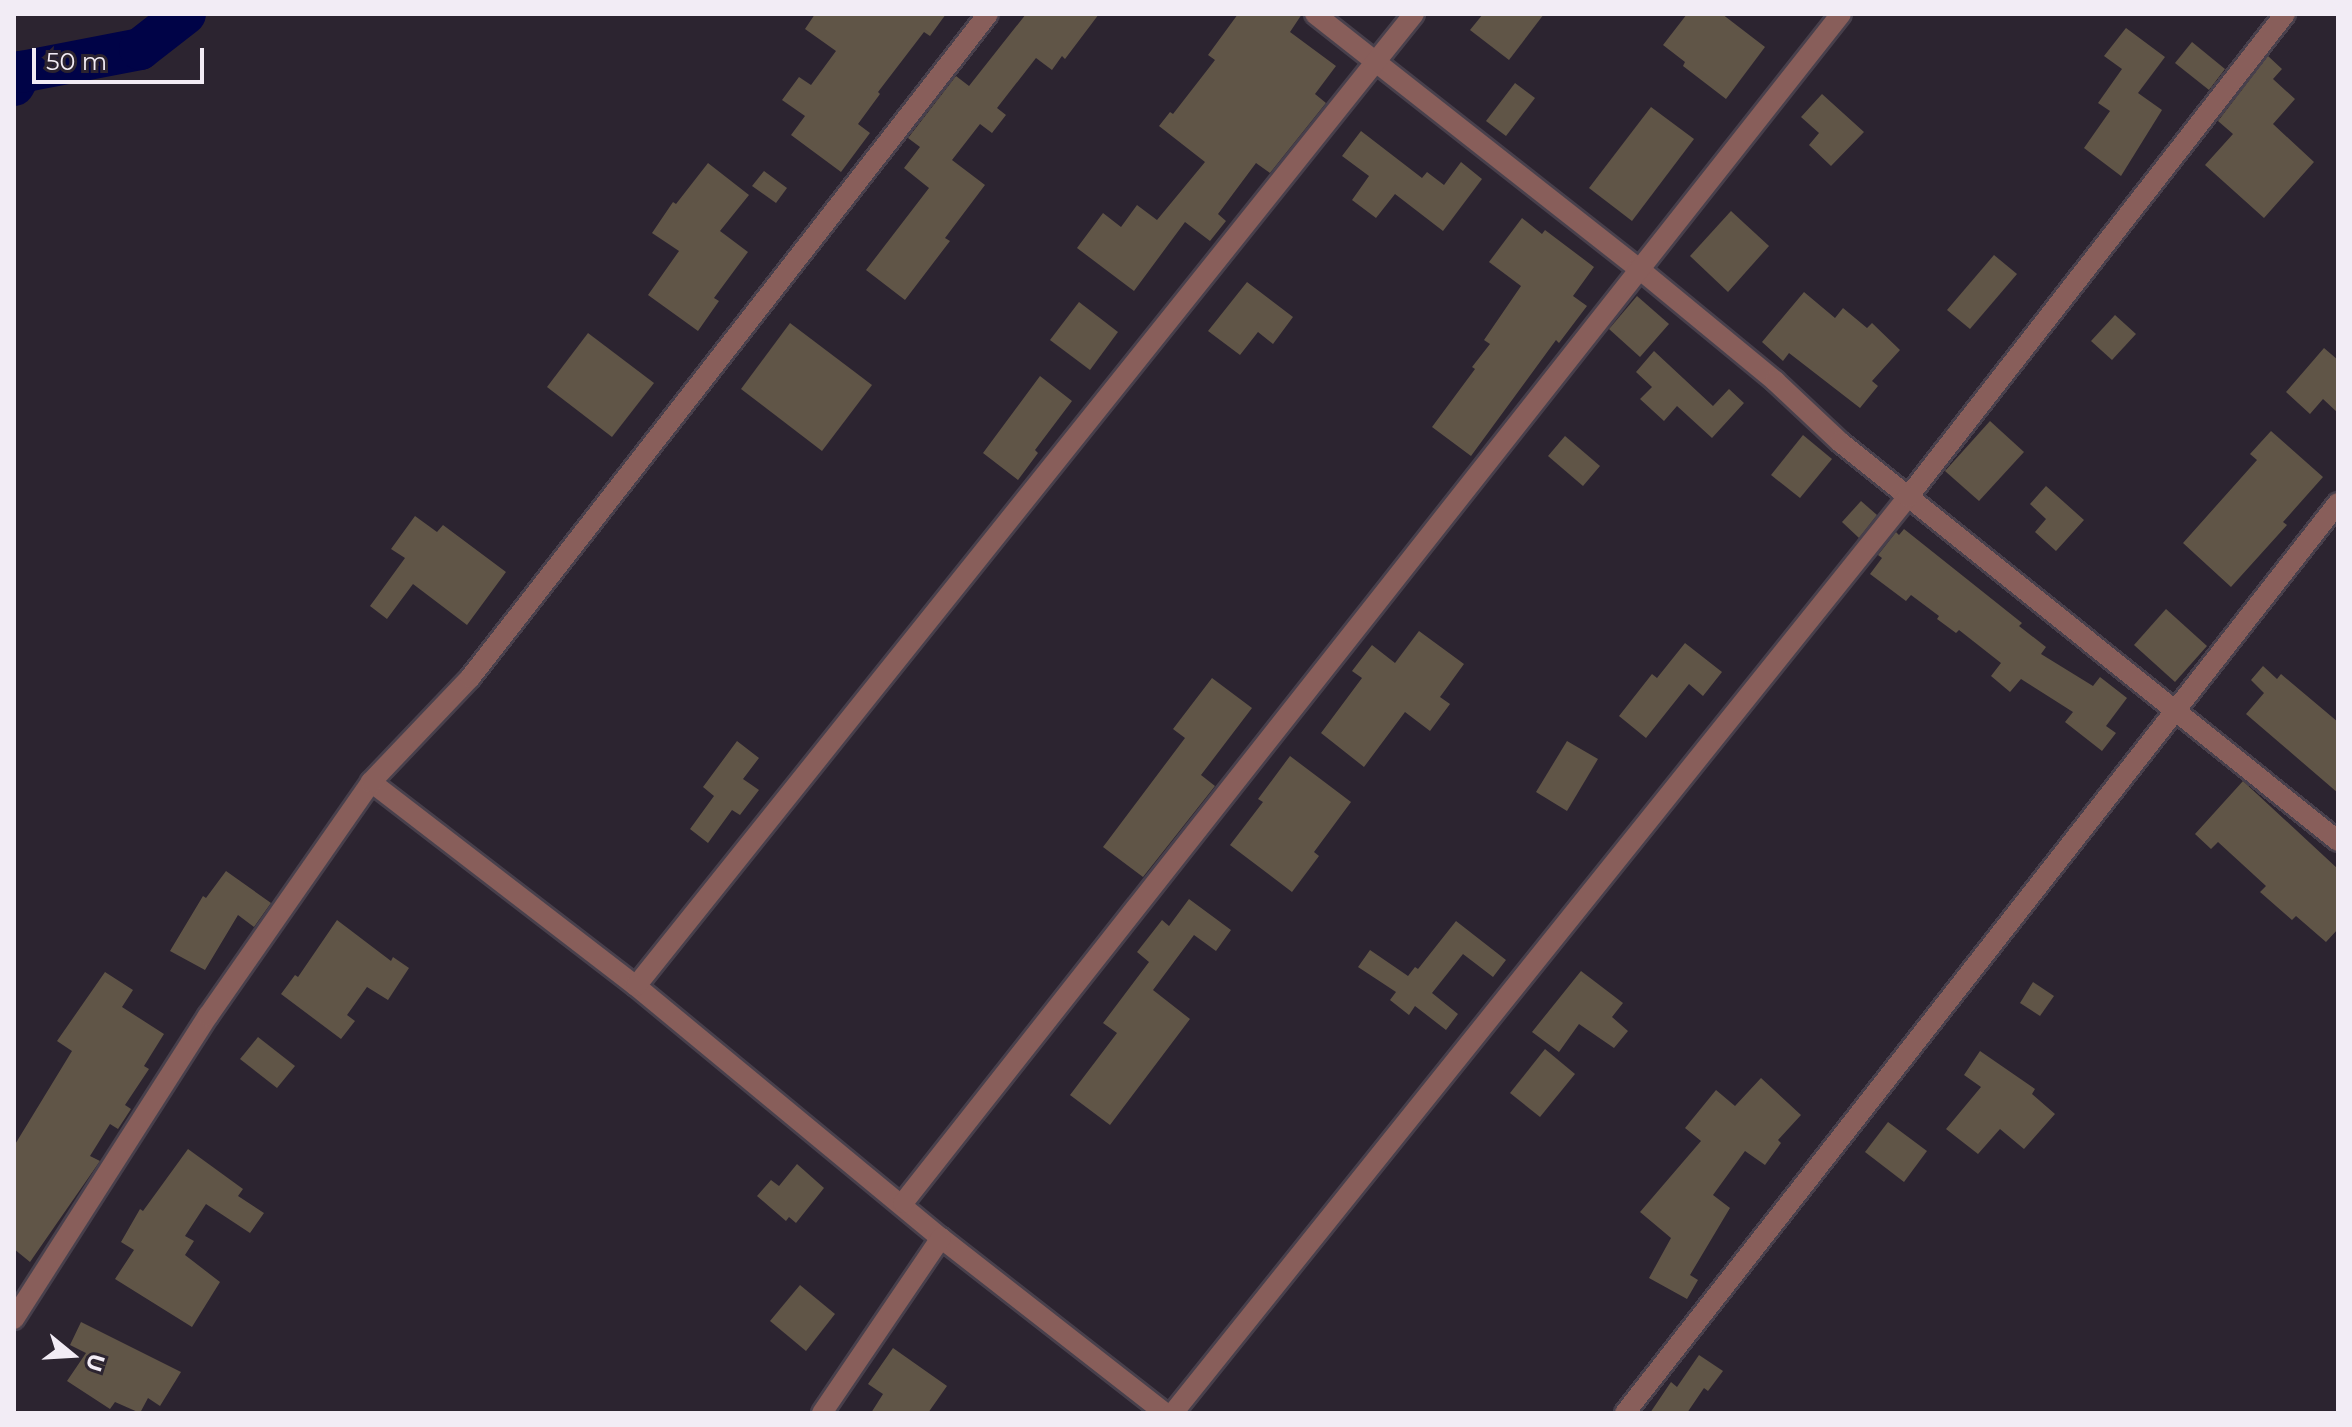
<!DOCTYPE html>
<html>
<head>
<meta charset="utf-8">
<style>
  body { margin:0 }
  #map { position:relative; width:2352px; height:1427px; overflow:hidden; background:#2c2430; font-family:Montserrat,sans-serif }
  div>[style] { position:absolute }
  [style*='--x'] { left:calc(var(--x)*1px); top:calc(var(--y)*1px); width:calc(var(--w)*1px); rotate:calc(var(--a)*1deg) }
  .river>* { height:42px; margin:-21px; padding:0 21px; transform-origin:21px; border-radius:21px; background:#000347 }
  .building>* { inset:0; background:#605547 }
  .roads { filter:drop-shadow(2px 0 #48404c) drop-shadow(-2px 0 #48404c) drop-shadow(0 2px #48404c) drop-shadow(0 -2px #48404c) }
  .minor>* { height:20px; margin:-10px; padding:0 10px; transform-origin:10px; border-radius:10px; background:#885e5a }
  span { translate:-50% -50%; white-space:nowrap; text-align:center; line-height:1.15; -webkit-text-stroke:6px #2c2430; paint-order:stroke }
  .frame { position:absolute; inset:0; border:16px solid #f2ecf5; pointer-events:none }
  .north { position:absolute; left:32px; top:1315px; width:80px; height:80px; -webkit-text-stroke:6px #2c2430; paint-order:stroke; rotate:108deg; font-size:22px; font-weight:700; line-height:32px; text-align:center; color:#f2ecf5 }
  .north::after { content:''; display:block; margin:auto; width:28px; height:36px; background:#f2ecf5; clip-path:polygon(50% 0,100% 100%,50% 72%,0 100%) }
  .scale { position:absolute; left:32px; top:48px; width:172px; height:36px; box-sizing:border-box; border:4px solid #f2ecf5; border-top:0; padding-left:10px; font-size:24px; line-height:28px; white-space:nowrap; color:#f2ecf5; -webkit-text-stroke:6px #2c2430; paint-order:stroke }
</style>
</head>
<body>
<div id="map">
  <div class="river">
    <i style="--x:14;--y:85;--w:15;--a:-62"></i>
    <i style="--x:21;--y:72;--w:121;--a:-10.9"></i>
    <i style="--x:140;--y:49;--w:57;--a:-37.9"></i>
  </div>
  <div class="building">
    <i style="clip-path:polygon(815px 14px,946px 14px,930px 36px,924px 32px,878px 92px,880px 94px,858px 124px,870px 133px,841px 172px,791px 135px,805px 116px,782px 100px,799px 77px,811px 85px,836px 51px,805px 29px)"></i>
    <i style="clip-path:polygon(1026px 14px,1099px 14px,1065px 59px,1062px 56px,1052px 70px,1036px 58px,997px 108px,1006px 115px,992px 133px,980px 124px,952px 160px,985px 185px,945px 238px,950px 241px,905px 300px,866px 270px,929px 188px,904px 168px,920px 147px,908px 138px,956px 76px,969px 86px)"></i>
    <i style="clip-path:polygon(1238px 14px,1302px 14px,1290px 32px,1336px 66px,1315px 94px,1326px 103px,1270px 173px,1256px 163px,1218px 214px,1226px 221px,1210px 241px,1185px 222px,1134px 291px,1077px 248px,1103px 213px,1121px 227px,1137px 205px,1157px 220px,1205px 162px,1159px 126px,1170px 112px,1173px 114px,1215px 60px,1208px 55px)"></i>
    <i style="clip-path:polygon(1483px 14px,1544px 14px,1509px 60px,1470px 30px)"></i>
    <i style="clip-path:polygon(1687px 14px,1722px 14px,1765px 47px,1726px 99px,1683px 66px,1685px 62px,1663px 45px)"></i>
    <i style="clip-path:polygon(2126px 28px,2165px 57px,2138px 93px,2162px 110px,2121px 176px,2084px 148px,2110px 111px,2098px 103px,2122px 69px,2104px 56px)"></i>
    <i style="clip-path:polygon(2192px 42px,2225px 69px,2209px 90px,2175px 63px)"></i>
    <i style="clip-path:polygon(2268px 56px,2282px 69px,2273px 79px,2295px 99px,2273px 124px,2314px 162px,2264px 218px,2205px 165px,2233px 134px,2218px 121px)"></i>
    <i style="clip-path:polygon(1515px 83px,1535px 98px,1506px 136px,1486px 121px)"></i>
    <i style="clip-path:polygon(1822px 94px,1864px 132px,1831px 166px,1809px 145px,1819px 133px,1801px 117px)"></i>
    <i style="clip-path:polygon(1651px 107px,1694px 139px,1632px 221px,1589px 188px)"></i>
    <i style="clip-path:polygon(1361px 131px,1422px 178px,1427px 172px,1444px 185px,1461px 162px,1482px 179px,1443px 231px,1395px 194px,1376px 218px,1352px 200px,1369px 176px,1342px 156px)"></i>
    <i style="clip-path:polygon(708px 163px,749px 195px,720px 231px,748px 252px,714px 298px,719px 301px,698px 331px,648px 295px,679px 251px,652px 233px,673px 202px,676px 204px)"></i>
    <i style="clip-path:polygon(764px 171px,787px 188px,776px 203px,752px 186px)"></i>
    <i style="clip-path:polygon(1731px 211px,1769px 246px,1728px 292px,1690px 256px)"></i>
    <i style="clip-path:polygon(1522px 218px,1542px 234px,1545px 230px,1594px 267px,1573px 296px,1587px 306px,1559px 343px,1556px 340px,1471px 456px,1432px 427px,1475px 369px,1472px 367px,1490px 344px,1484px 340px,1521px 286px,1489px 262px)"></i>
    <i style="clip-path:polygon(1994px 255px,2017px 274px,1970px 329px,1947px 310px)"></i>
    <i style="clip-path:polygon(1247px 282px,1293px 317px,1273px 344px,1258px 332px,1240px 355px,1208px 331px)"></i>
    <i style="clip-path:polygon(1804px 292px,1835px 318px,1843px 308px,1867px 328px,1872px 323px,1900px 350px,1872px 381px,1878px 386px,1860px 408px,1789px 353px,1783px 361px,1762px 342px)"></i>
    <i style="clip-path:polygon(1637px 296px,1669px 324px,1640px 357px,1609px 329px)"></i>
    <i style="clip-path:polygon(1079px 302px,1118px 332px,1090px 370px,1050px 340px)"></i>
    <i style="clip-path:polygon(2115px 315px,2136px 334px,2112px 360px,2091px 341px)"></i>
    <i style="clip-path:polygon(790px 323px,872px 385px,822px 451px,741px 389px)"></i>
    <i style="clip-path:polygon(588px 333px,654px 383px,612px 437px,547px 387px)"></i>
    <i style="clip-path:polygon(2324px 348px,2338px 360px,2338px 413px,2323px 399px,2310px 414px,2286px 392px)"></i>
    <i style="clip-path:polygon(1654px 351px,1713px 406px,1729px 389px,1744px 403px,1712px 438px,1677px 406px,1664px 421px,1640px 399px,1652px 387px,1636px 372px)"></i>
    <i style="clip-path:polygon(1040px 376px,1072px 401px,1035px 450px,1038px 453px,1018px 480px,983px 453px)"></i>
    <i style="clip-path:polygon(1990px 421px,2024px 452px,1979px 501px,1945px 471px)"></i>
    <i style="clip-path:polygon(2271px 431px,2323px 477px,2283px 522px,2287px 525px,2231px 587px,2183px 543px,2257px 460px,2250px 454px)"></i>
    <i style="clip-path:polygon(1803px 435px,1832px 459px,1800px 498px,1771px 475px)"></i>
    <i style="clip-path:polygon(1565px 436px,1600px 466px,1583px 486px,1548px 456px)"></i>
    <i style="clip-path:polygon(2046px 486px,2084px 520px,2056px 551px,2035px 532px,2046px 519px,2030px 504px)"></i>
    <i style="clip-path:polygon(1861px 501px,1877px 515px,1859px 538px,1842px 522px)"></i>
    <i style="clip-path:polygon(415px 516px,437px 532px,443px 525px,506px 572px,467px 625px,413px 584px,387px 619px,370px 606px,405px 558px,391px 549px)"></i>
    <i style="clip-path:polygon(1904px 529px,2022px 623px,2019px 626px,2046px 647px,2041px 654px,2093px 686px,2100px 677px,2127px 698px,2106px 726px,2116px 733px,2102px 751px,2065px 722px,2073px 712px,2021px 679px,2010px 692px,1991px 676px,2001px 663px,1959px 630px,1956px 633px,1937px 619px,1939px 616px,1911px 595px,1906px 601px,1870px 574px,1882px 558px,1878px 555px,1896px 532px,1899px 535px)"></i>
    <i style="clip-path:polygon(2166px 609px,2207px 646px,2175px 682px,2134px 645px)"></i>
    <i style="clip-path:polygon(1419px 631px,1464px 664px,1440px 697px,1450px 704px,1430px 731px,1405px 712px,1364px 767px,1321px 733px,1362px 678px,1352px 671px,1372px 645px,1395px 663px)"></i>
    <i style="clip-path:polygon(1685px 643px,1722px 672px,1703px 696px,1689px 684px,1646px 738px,1619px 716px,1652px 674px,1657px 678px)"></i>
    <i style="clip-path:polygon(2263px 666px,2277px 679px,2281px 674px,2338px 722px,2338px 793px,2246px 714px,2264px 693px,2251px 680px)"></i>
    <i style="clip-path:polygon(1212px 678px,1252px 708px,1201px 775px,1215px 786px,1143px 877px,1103px 847px,1185px 738px,1173px 729px)"></i>
    <i style="clip-path:polygon(737px 741px,759px 758px,743px 779px,759px 790px,740px 815px,732px 810px,708px 843px,690px 829px,714px 796px,703px 787px)"></i>
    <i style="clip-path:polygon(1567px 741px,1598px 759px,1567px 811px,1536px 792px)"></i>
    <i style="clip-path:polygon(1290px 756px,1351px 802px,1314px 852px,1319px 856px,1292px 892px,1230px 845px,1263px 802px,1258px 799px)"></i>
    <i style="clip-path:polygon(2243px 781px,2338px 869px,2338px 929px,2326px 942px,2296px 916px,2292px 920px,2260px 892px,2266px 886px,2218px 842px,2211px 849px,2195px 834px)"></i>
    <i style="clip-path:polygon(226px 871px,271px 903px,254px 927px,238px 915px,205px 970px,170px 951px,203px 896px,206px 898px)"></i>
    <i style="clip-path:polygon(1189px 899px,1231px 930px,1216px 951px,1194px 935px,1153px 990px,1190px 1019px,1110px 1125px,1070px 1095px,1117px 1033px,1103px 1023px,1149px 962px,1137px 952px,1162px 920px,1169px 926px)"></i>
    <i style="clip-path:polygon(337px 920px,391px 961px,393px 957px,409px 968px,388px 1000px,367px 987px,347px 1015px,355px 1021px,341px 1039px,281px 994px,295px 975px,298px 977px)"></i>
    <i style="clip-path:polygon(1456px 921px,1506px 960px,1493px 977px,1463px 954px,1432px 993px,1458px 1014px,1446px 1030px,1415px 1006px,1409px 1015px,1390px 1000px,1396px 992px,1358px 967px,1370px 950px,1408px 976px,1415px 967px,1418px 969px)"></i>
    <i style="clip-path:polygon(1581px 971px,1623px 1003px,1612px 1017px,1628px 1031px,1614px 1048px,1579px 1024px,1559px 1052px,1532px 1032px)"></i>
    <i style="clip-path:polygon(105px 972px,133px 990px,122px 1007px,164px 1034px,144px 1066px,149px 1069px,125px 1105px,131px 1109px,118px 1129px,110px 1124px,90px 1156px,100px 1161px,30px 1262px,14px 1249px,14px 1146px,72px 1051px,57px 1041px)"></i>
    <i style="clip-path:polygon(2033px 982px,2054px 996px,2040px 1016px,2020px 1003px)"></i>
    <i style="clip-path:polygon(258px 1037px,295px 1066px,277px 1088px,240px 1059px)"></i>
    <i style="clip-path:polygon(1545px 1049px,1575px 1074px,1540px 1117px,1510px 1093px)"></i>
    <i style="clip-path:polygon(1980px 1051px,2035px 1089px,2032px 1094px,2055px 1114px,2024px 1149px,2000px 1129px,1978px 1154px,1946px 1129px,1981px 1087px,1964px 1075px)"></i>
    <i style="clip-path:polygon(1761px 1078px,1801px 1115px,1778px 1140px,1781px 1143px,1765px 1165px,1745px 1151px,1713px 1195px,1730px 1208px,1690px 1275px,1698px 1280px,1687px 1299px,1649px 1278px,1671px 1238px,1640px 1212px,1701px 1141px,1685px 1128px,1716px 1090px,1735px 1106px)"></i>
    <i style="clip-path:polygon(1888px 1122px,1927px 1151px,1904px 1182px,1865px 1152px)"></i>
    <i style="clip-path:polygon(188px 1149px,243px 1189px,238px 1196px,264px 1213px,250px 1233px,206px 1204px,185px 1236px,194px 1241px,185px 1255px,220px 1282px,192px 1327px,115px 1279px,134px 1250px,121px 1242px,140px 1209px,143px 1211px)"></i>
    <i style="clip-path:polygon(797px 1164px,824px 1188px,796px 1223px,789px 1217px,786px 1221px,757px 1196px,771px 1180px,779px 1186px)"></i>
    <i style="clip-path:polygon(800px 1285px,835px 1314px,806px 1351px,770px 1321px)"></i>
    <i style="clip-path:polygon(81px 1322px,181px 1372px,160px 1406px,148px 1398px,140px 1413px,115px 1402px,110px 1409px,67px 1381px,86px 1353px,70px 1345px)"></i>
    <i style="clip-path:polygon(893px 1348px,947px 1386px,928px 1413px,871px 1413px,883px 1394px,868px 1384px)"></i>
    <i style="clip-path:polygon(1699px 1355px,1723px 1371px,1708px 1391px,1704px 1388px,1687px 1413px,1650px 1413px,1671px 1382px,1677px 1387px)"></i>
  </div>
  <div class="roads">
    <div class="minor">
      <i style="--x:1315;--y:14;--w:411;--a:38.2"></i>
      <i style="--x:1638;--y:268;--w:178;--a:39.5"></i>
      <i style="--x:1775;--y:381;--w:89;--a:43.2"></i>
      <i style="--x:1840;--y:442;--w:638;--a:38.7"></i>
      <i style="--x:371;--y:782;--w:334;--a:37.6"></i>
      <i style="--x:636;--y:986;--w:396;--a:39.6"></i>
      <i style="--x:941;--y:1238;--w:284;--a:38"></i>
      <i style="--x:636;--y:986;--w:1245;--a:-51.33"></i>
      <i style="--x:903;--y:1203;--w:1514;--a:-51.73"></i>
      <i style="--x:14;--y:1319;--w:360;--a:-57.4"></i>
      <i style="--x:208;--y:1016;--w:285;--a:-55.1"></i>
      <i style="--x:371;--y:782;--w:144;--a:-46.4"></i>
      <i style="--x:470;--y:678;--w:842;--a:-52.04"></i>
      <i style="--x:822;--y:1413;--w:212;--a:-55.8"></i>
      <i style="--x:1173;--y:1413;--w:1174;--a:-51.26"></i>
      <i style="--x:1908;--y:497;--w:613;--a:-52.03"></i>
      <i style="--x:1625;--y:1413;--w:1156;--a:-51.92"></i>
    </div>
  </div>
  <div class="frame"></div>
  <div class="north">U</div>
  <div class="scale">50 m</div>
</div>
</body>
</html>
